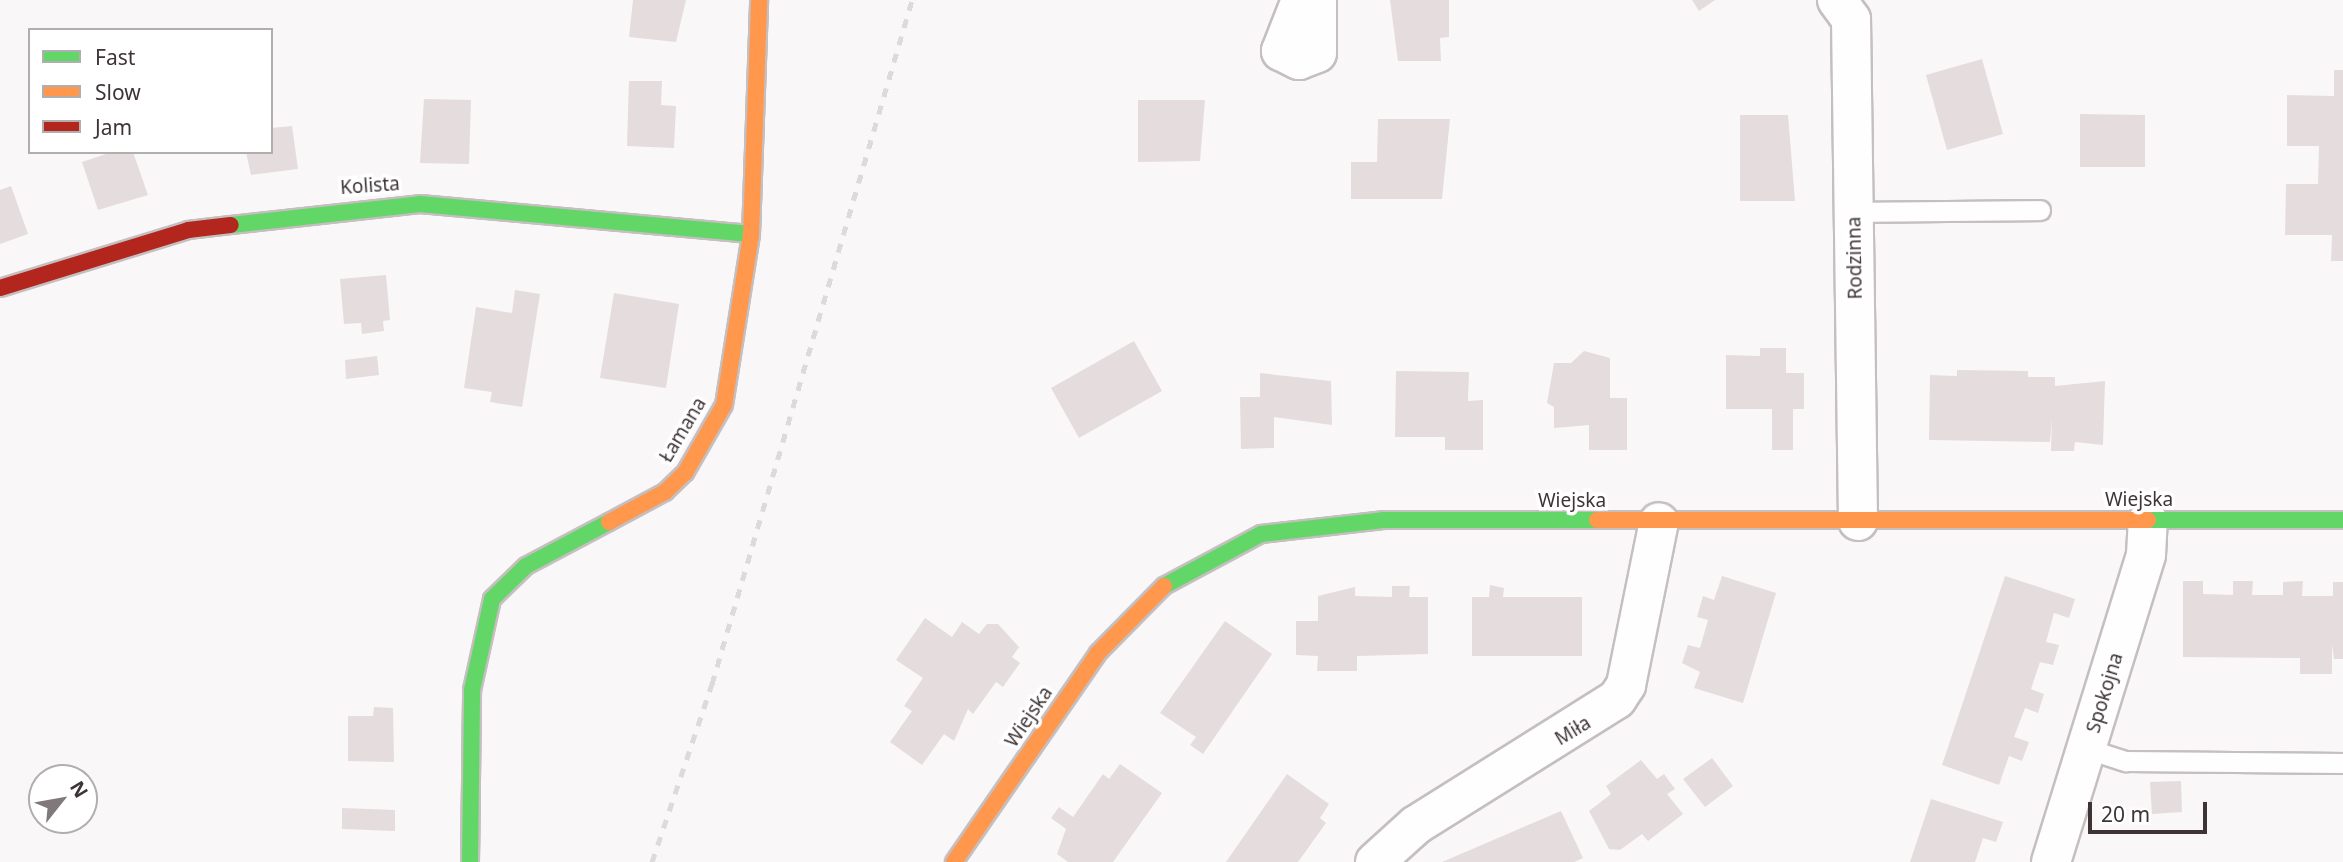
<!DOCTYPE html>
<html>
<head>
<meta charset="utf-8">
<style>
  body { margin:0 }
  #map { position:relative; width:2343px; height:862px; overflow:hidden; background:#faf7f8; font-family:"Noto Sans",sans-serif }
  div>[style] { position:absolute }
  [style*='--x'] { left:calc(var(--x)*1px); top:calc(var(--y)*1px); width:calc(var(--w)*1px); rotate:calc(var(--a)*1deg) }
  .building>* { inset:0; background:#e5dcde }
  .roads { filter:drop-shadow(2px 0 #c5bfc0) drop-shadow(-2px 0 #c5bfc0) drop-shadow(0 2px #c5bfc0) drop-shadow(0 -2px #c5bfc0) }
  .lane>* { height:19px; margin:-9.5px; padding:0 9.5px; transform-origin:9.5px; border-radius:9.5px; background:#fefefe }
  .street>* { height:38px; margin:-19px; padding:0 19px; transform-origin:19px; border-radius:19px; background:#fefefe }
  .fast>* { height:16px; margin:-8px; padding:0 8px; transform-origin:8px; border-radius:8px; background:#63d668 }
  .slow>* { height:16px; margin:-8px; padding:0 8px; transform-origin:8px; border-radius:8px; background:#ff974d }
  .jam>* { height:16px; margin:-8px; padding:0 8px; transform-origin:8px; border-radius:8px; background:#b3261e }
  .rail>* { height:5px; margin-top:-2.5px; transform-origin:0; background:repeating-linear-gradient(90deg,#dbdbdb 0 9px,transparent 0 18px) }
  span { translate:-50% -50%; white-space:nowrap; text-align:center; line-height:1.15; -webkit-text-stroke:7px #fff; paint-order:stroke }
  .street-label { font-size:19px; color:#3e3436 }
  .legend { position:absolute; left:28px; top:28px; width:245px; height:126px; box-sizing:border-box; background:#fff; border:2px solid #b2aeaf; margin:0; padding:9px 12px; list-style:none; font-size:21px; color:#3e3436 }
  .legend li { display:flex; align-items:center; gap:14px; height:35px }
  .legend b { width:35px; border:2px solid #b2aeaf }
  .north { position:absolute; left:28px; top:764px; width:70px; height:70px; box-sizing:border-box; background:#fff; border:2px solid #b2aeaf; border-radius:50%; rotate:59deg; font-size:19px; font-weight:700; line-height:28px; text-align:center; color:#3e3436 }
  .north::after { content:''; display:block; margin:auto; width:24px; height:32px; background:#80787a; clip-path:polygon(50% 0,100% 100%,50% 72%,0 100%) }
  .scale { position:absolute; left:2088px; top:802px; width:119px; height:32px; box-sizing:border-box; border:4px solid #3e3436; border-top:0; padding-left:9px; font-size:21px; line-height:24px; white-space:nowrap; color:#3e3436; -webkit-text-stroke:5px #fff; paint-order:stroke }
</style>
</head>
<body>
<div id="map">
  <div class="building">
    <i style="clip-path:polygon(633px 0,686px 0,676px 42px,629px 37px)"></i>
    <i style="clip-path:polygon(1390px 0,1449px 0,1449px 37px,1440px 38px,1441px 61px,1398px 61px)"></i>
    <i style="clip-path:polygon(1692px 0,1715px 0,1699px 11px)"></i>
    <i style="clip-path:polygon(1982px 59px,2003px 134px,1947px 150px,1926px 75px)"></i>
    <i style="clip-path:polygon(2334px 70px,2343px 70px,2343px 261px,2331px 261px,2332px 235px,2285px 235px,2286px 184px,2318px 184px,2319px 146px,2287px 146px,2287px 95px,2334px 96px)"></i>
    <i style="clip-path:polygon(629px 81px,662px 81px,661px 105px,676px 106px,674px 148px,627px 146px)"></i>
    <i style="clip-path:polygon(424px 99px,471px 100px,469px 164px,420px 163px)"></i>
    <i style="clip-path:polygon(1138px 100px,1205px 100px,1200px 161px,1138px 162px)"></i>
    <i style="clip-path:polygon(2080px 114px,2145px 115px,2145px 167px,2080px 167px)"></i>
    <i style="clip-path:polygon(1740px 115px,1788px 115px,1795px 201px,1740px 201px)"></i>
    <i style="clip-path:polygon(1378px 119px,1450px 119px,1442px 199px,1351px 199px,1351px 162px,1377px 162px)"></i>
    <i style="clip-path:polygon(292px 126px,298px 169px,251px 175px,246px 152px,271px 152px,271px 128px)"></i>
    <i style="clip-path:polygon(112px 152px,133px 152px,148px 195px,98px 210px,82px 162px)"></i>
    <i style="clip-path:polygon(11px 186px,28px 234px,0 244px,0 190px)"></i>
    <i style="clip-path:polygon(386px 275px,390px 320px,383px 321px,384px 331px,362px 334px,361px 323px,344px 324px,340px 279px)"></i>
    <i style="clip-path:polygon(515px 290px,540px 294px,522px 407px,490px 402px,492px 392px,464px 388px,476px 307px,512px 313px)"></i>
    <i style="clip-path:polygon(614px 293px,679px 304px,666px 388px,600px 378px)"></i>
    <i style="clip-path:polygon(1134px 341px,1162px 391px,1079px 438px,1051px 388px)"></i>
    <i style="clip-path:polygon(1760px 348px,1786px 348px,1786px 373px,1804px 373px,1804px 409px,1793px 409px,1793px 450px,1772px 450px,1772px 409px,1726px 409px,1726px 355px,1760px 356px)"></i>
    <i style="clip-path:polygon(1584px 351px,1610px 358px,1610px 398px,1627px 398px,1627px 450px,1589px 450px,1589px 425px,1554px 428px,1554px 407px,1547px 403px,1554px 363px,1571px 363px)"></i>
    <i style="clip-path:polygon(377px 356px,379px 375px,346px 379px,345px 360px)"></i>
    <i style="clip-path:polygon(1957px 370px,2028px 371px,2028px 377px,2055px 377px,2055px 386px,2105px 381px,2103px 445px,2075px 442px,2074px 451px,2051px 451px,2052px 417px,2050px 442px,1929px 440px,1930px 375px,1957px 376px)"></i>
    <i style="clip-path:polygon(1396px 371px,1469px 372px,1468px 401px,1483px 400px,1483px 450px,1445px 450px,1445px 437px,1395px 437px)"></i>
    <i style="clip-path:polygon(1260px 373px,1331px 381px,1332px 425px,1274px 417px,1274px 448px,1241px 449px,1240px 397px,1260px 397px)"></i>
    <i style="clip-path:polygon(1722px 576px,1776px 593px,1743px 703px,1694px 688px,1700px 672px,1682px 663px,1688px 645px,1700px 648px,1708px 620px,1697px 617px,1703px 596px,1714px 600px)"></i>
    <i style="clip-path:polygon(2005px 576px,2075px 599px,2069px 618px,2054px 613px,2046px 642px,2059px 645px,2053px 665px,2040px 662px,2031px 689px,2044px 694px,2038px 713px,2025px 708px,2014px 737px,2029px 742px,2022px 761px,2009px 756px,1999px 785px,1942px 765px)"></i>
    <i style="clip-path:polygon(2183px 581px,2203px 581px,2203px 594px,2233px 595px,2233px 581px,2253px 581px,2252px 595px,2283px 595px,2283px 582px,2303px 581px,2302px 596px,2333px 596px,2333px 582px,2343px 582px,2343px 659px,2334px 659px,2332px 644px,2332px 674px,2300px 674px,2300px 658px,2183px 657px)"></i>
    <i style="clip-path:polygon(1490px 585px,1504px 588px,1503px 597px,1582px 597px,1582px 656px,1472px 656px,1472px 597px,1489px 597px)"></i>
    <i style="clip-path:polygon(1392px 586px,1410px 586px,1409px 597px,1428px 597px,1428px 654px,1357px 656px,1357px 671px,1317px 671px,1318px 656px,1296px 655px,1296px 621px,1318px 621px,1318px 596px,1355px 587px,1355px 596px,1392px 597px)"></i>
    <i style="clip-path:polygon(925px 618px,952px 637px,962px 622px,979px 634px,987px 624px,998px 624px,1019px 647px,1012px 657px,1020px 663px,1003px 687px,996px 682px,973px 714px,968px 709px,954px 741px,944px 734px,922px 765px,890px 742px,912px 711px,904px 706px,923px 678px,896px 660px)"></i>
    <i style="clip-path:polygon(1225px 621px,1272px 654px,1203px 754px,1190px 745px,1196px 737px,1160px 713px)"></i>
    <i style="clip-path:polygon(374px 707px,393px 708px,394px 762px,348px 761px,348px 716px,373px 716px)"></i>
    <i style="clip-path:polygon(1712px 758px,1733px 786px,1705px 807px,1683px 779px)"></i>
    <i style="clip-path:polygon(1641px 760px,1657px 779px,1664px 774px,1675px 789px,1667px 794px,1683px 814px,1648px 841px,1642px 834px,1620px 850px,1609px 849px,1589px 811px,1611px 794px,1606px 786px)"></i>
    <i style="clip-path:polygon(1120px 764px,1162px 793px,1113px 862px,1068px 862px,1057px 854px,1066px 829px,1051px 818px,1059px 807px,1073px 817px,1103px 774px,1109px 779px)"></i>
    <i style="clip-path:polygon(1287px 774px,1329px 804px,1320px 818px,1326px 823px,1298px 862px,1226px 862px)"></i>
    <i style="clip-path:polygon(2181px 781px,2182px 812px,2152px 814px,2150px 782px)"></i>
    <i style="clip-path:polygon(1931px 799px,2003px 822px,1996px 842px,1983px 838px,1975px 862px,1910px 862px)"></i>
    <i style="clip-path:polygon(342px 808px,395px 810px,395px 831px,342px 829px)"></i>
    <i style="clip-path:polygon(1561px 811px,1583px 858px,1574px 862px,1442px 862px)"></i>
  </div>
  <div class="roads">
    <div class="lane">
      <i style="--x:1854;--y:212;--w:186;--a:-0.6"></i>
      <i style="--x:2088;--y:749;--w:40;--a:18"></i>
      <i style="--x:2126;--y:761;--w:217;--a:0.5"></i>
    </div>
    <div class="street">
      <i style="--x:1301;--y:0;--w:55;--a:111.4"></i>
      <i style="--x:1281;--y:51;--w:20;--a:27"></i>
      <i style="--x:1299;--y:60;--w:19;--a:-21"></i>
      <i style="--x:1317;--y:53;--w:53;--a:-90"></i>
      <i style="--x:1837;--y:0;--w:24;--a:54"></i>
      <i style="--x:1851;--y:19;--w:502;--a:89.2"></i>
      <i style="--x:1375;--y:862;--w:55;--a:-42.1"></i>
      <i style="--x:1416;--y:825;--w:237;--a:-32.1"></i>
      <i style="--x:1617;--y:699;--w:17;--a:-57"></i>
      <i style="--x:1626;--y:685;--w:166;--a:-78.6"></i>
      <i style="--x:2051;--y:862;--w:321;--a:-72.8"></i>
      <i style="--x:2146;--y:555;--w:34;--a:-87"></i>
    </div>
    <div class="fast">
      <i style="--x:231;--y:225;--w:190;--a:-6.3"></i>
      <i style="--x:420;--y:204;--w:332;--a:5.2"></i>
      <i style="--x:2148;--y:520;--w:195;--a:0"></i>
      <i style="--x:1164;--y:586;--w:110;--a:-28.2"></i>
      <i style="--x:1261;--y:534;--w:123;--a:-6.5"></i>
      <i style="--x:1383;--y:520;--w:214;--a:0"></i>
      <i style="--x:470;--y:862;--w:172;--a:-89.3"></i>
      <i style="--x:472;--y:690;--w:93;--a:-77.6"></i>
      <i style="--x:492;--y:599;--w:47;--a:-44.1"></i>
      <i style="--x:526;--y:566;--w:94;--a:-27.9"></i>
    </div>
    <div class="slow">
      <i style="--x:1597;--y:520;--w:551;--a:0"></i>
      <i style="--x:609;--y:522;--w:64;--a:-28.2"></i>
      <i style="--x:665;--y:492;--w:28;--a:-44"></i>
      <i style="--x:685;--y:473;--w:78;--a:-60.2"></i>
      <i style="--x:724;--y:405;--w:173;--a:-81"></i>
      <i style="--x:751;--y:234;--w:234;--a:-88"></i>
      <i style="--x:954;--y:862;--w:254;--a:-55.4"></i>
      <i style="--x:1098;--y:653;--w:94;--a:-45.4"></i>
    </div>
    <div class="jam">
      <i style="--x:0;--y:288;--w:197;--a:-17.1"></i>
      <i style="--x:188;--y:230;--w:43;--a:-6.6"></i>
    </div>
  </div>
  <div class="rail">
    <i style="--x:652;--y:862;--w:188;--a:-71.4"></i>
    <i style="--x:712;--y:684;--w:713;--a:-73.7"></i>
  </div>
  <div class="street-label">
    <span style="left:370px;top:186px;rotate:-4deg">Kolista</span>
    <span style="left:1855px;top:258px;rotate:-91deg">Rodzinna</span>
    <span style="left:683px;top:430px;rotate:-59deg">Łamana</span>
    <span style="left:2139px;top:500px">Wiejska</span>
    <span style="left:1572px;top:501px">Wiejska</span>
    <span style="left:2105px;top:693px;rotate:-73deg">Spokojna</span>
    <span style="left:1029px;top:717px;rotate:-56deg">Wiejska</span>
    <span style="left:1573px;top:731px;rotate:-31deg">Miła</span>
  </div>
  <ul class="legend">
  <li><b style="height:9px;background:#63d668"></b>Fast</li>
  <li><b style="height:9px;background:#ff974d"></b>Slow</li>
  <li><b style="height:9px;background:#b3261e"></b>Jam</li>
  </ul>
  <div class="north">N</div>
  <div class="scale">20 m</div>
</div>
</body>
</html>
